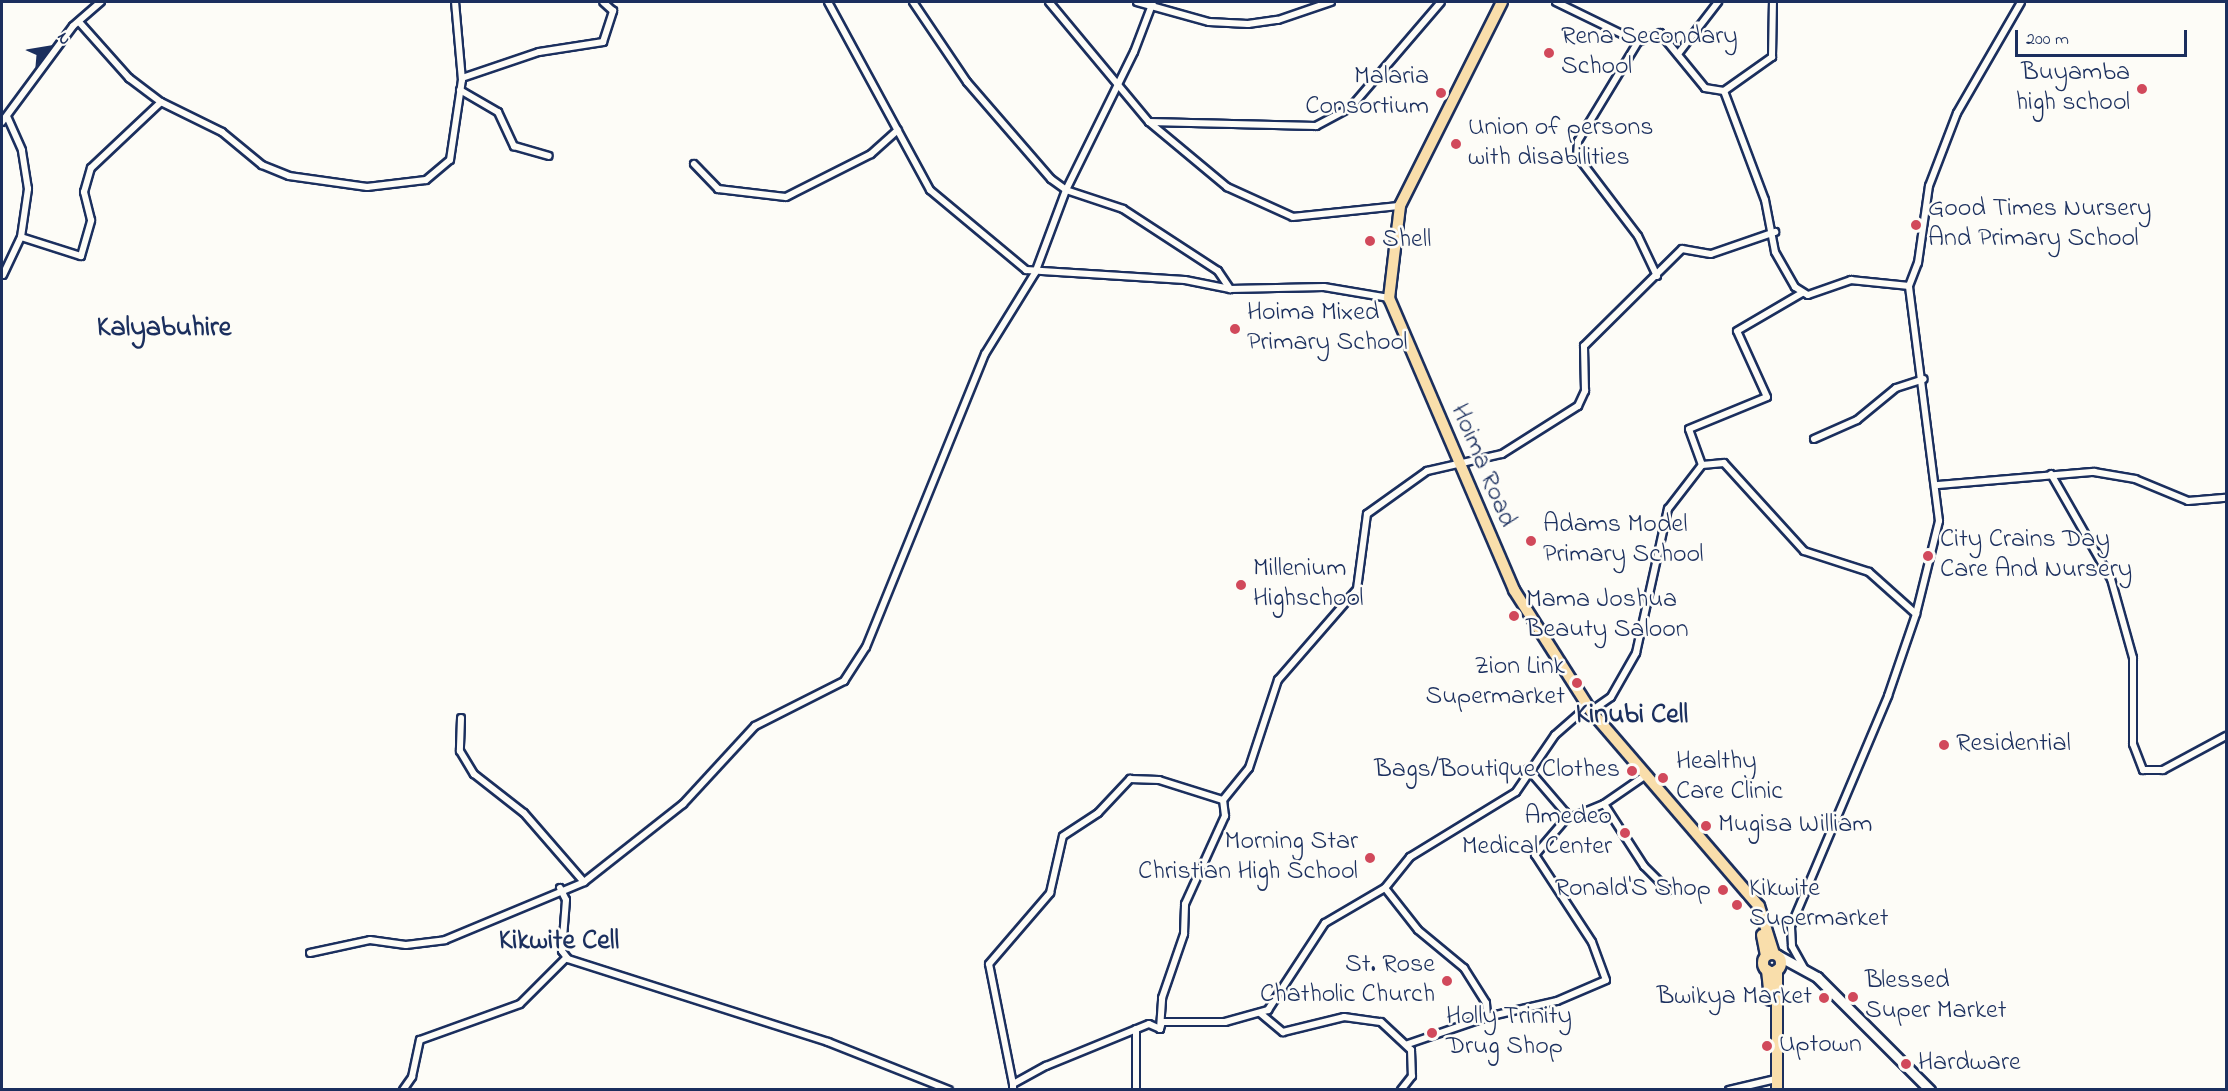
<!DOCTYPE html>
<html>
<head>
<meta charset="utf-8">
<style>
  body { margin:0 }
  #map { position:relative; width:2228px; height:1091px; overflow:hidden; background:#fdfcf7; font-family:"Indie Flower",sans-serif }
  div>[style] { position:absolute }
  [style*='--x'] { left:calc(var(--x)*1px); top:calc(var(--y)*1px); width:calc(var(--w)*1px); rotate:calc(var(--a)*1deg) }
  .roads { filter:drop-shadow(2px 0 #1b2f5e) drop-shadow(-2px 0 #1b2f5e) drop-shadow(0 2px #1b2f5e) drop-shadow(0 -2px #1b2f5e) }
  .street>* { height:6px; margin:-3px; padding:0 3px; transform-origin:3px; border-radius:3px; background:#fdfcf7 }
  .secondary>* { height:9px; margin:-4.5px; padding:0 4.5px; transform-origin:4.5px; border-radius:4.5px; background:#fdfcf7 }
  .primary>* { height:10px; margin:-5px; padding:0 5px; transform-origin:5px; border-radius:5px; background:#f9deab }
  .primary>.ring { margin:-5px; padding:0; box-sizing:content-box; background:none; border:10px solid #f9deab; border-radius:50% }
  .dots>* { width:16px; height:16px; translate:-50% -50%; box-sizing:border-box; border:3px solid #fdfcf7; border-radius:50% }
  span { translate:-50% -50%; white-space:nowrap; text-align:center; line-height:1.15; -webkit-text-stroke:5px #fdfcf7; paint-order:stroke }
  .poi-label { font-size:26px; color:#1b2f5e }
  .left { translate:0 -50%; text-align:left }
  .right { translate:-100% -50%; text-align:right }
  .street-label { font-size:26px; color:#1b2f5e }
  .quarter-label { font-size:28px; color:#1b2f5e; font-weight:700 }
  .frame { position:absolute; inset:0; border:3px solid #1b2f5e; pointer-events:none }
  .north { position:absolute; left:18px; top:18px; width:60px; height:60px; -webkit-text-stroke:4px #fdfcf7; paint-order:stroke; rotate:59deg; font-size:16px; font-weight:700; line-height:24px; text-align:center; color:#1b2f5e }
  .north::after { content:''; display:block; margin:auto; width:21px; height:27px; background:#1b2f5e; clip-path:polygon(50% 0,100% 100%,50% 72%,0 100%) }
  .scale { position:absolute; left:2015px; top:30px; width:172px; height:27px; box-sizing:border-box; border:3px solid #1b2f5e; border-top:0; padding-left:8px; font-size:18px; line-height:21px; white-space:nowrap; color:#1b2f5e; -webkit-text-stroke:4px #fdfcf7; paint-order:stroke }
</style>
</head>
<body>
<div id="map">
  <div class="roads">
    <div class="street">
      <i style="--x:828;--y:2;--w:214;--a:61.5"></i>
      <i style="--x:930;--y:190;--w:125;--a:39.8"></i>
      <i style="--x:1026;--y:270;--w:159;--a:3.6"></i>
      <i style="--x:1185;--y:280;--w:46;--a:11.3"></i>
      <i style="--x:1230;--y:289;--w:94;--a:-1.2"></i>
      <i style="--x:1324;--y:287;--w:66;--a:9.6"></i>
      <i style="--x:913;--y:2;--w:97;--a:56"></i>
      <i style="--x:967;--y:82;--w:128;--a:49.1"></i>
      <i style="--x:1051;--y:179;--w:19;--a:36"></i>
      <i style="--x:1066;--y:190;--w:60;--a:18.4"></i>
      <i style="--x:1123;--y:209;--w:113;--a:33.1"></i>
      <i style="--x:1218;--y:271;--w:22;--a:56"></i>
      <i style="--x:1049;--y:2;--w:156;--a:50.2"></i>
      <i style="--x:1149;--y:122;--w:102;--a:39.8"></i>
      <i style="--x:1227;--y:187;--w:72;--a:24.4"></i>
      <i style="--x:1293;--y:217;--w:108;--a:-5.9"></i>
      <i style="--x:1137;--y:2;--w:75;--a:15.5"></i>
      <i style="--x:1209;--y:22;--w:39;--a:3"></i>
      <i style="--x:1248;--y:24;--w:30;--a:-8"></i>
      <i style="--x:1278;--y:20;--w:56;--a:-18.8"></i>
      <i style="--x:1556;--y:2;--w:91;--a:26"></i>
      <i style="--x:80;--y:23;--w:74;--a:48.3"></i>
      <i style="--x:129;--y:78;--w:40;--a:37"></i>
      <i style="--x:161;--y:102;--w:68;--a:26.2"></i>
      <i style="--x:222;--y:132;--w:52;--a:39.5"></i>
      <i style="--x:262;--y:165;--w:29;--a:22"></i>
      <i style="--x:289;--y:176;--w:79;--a:8"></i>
      <i style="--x:367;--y:187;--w:59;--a:-6.8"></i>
      <i style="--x:426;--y:180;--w:31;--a:-40"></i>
      <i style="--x:450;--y:160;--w:81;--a:-81.5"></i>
      <i style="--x:462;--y:80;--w:78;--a:-95.1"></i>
      <i style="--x:1678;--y:54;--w:66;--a:-52.4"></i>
      <i style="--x:462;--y:78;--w:81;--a:-18.7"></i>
      <i style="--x:539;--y:52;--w:65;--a:-8.9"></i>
      <i style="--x:603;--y:42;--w:33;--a:-72"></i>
      <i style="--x:613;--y:11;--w:13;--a:-138"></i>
      <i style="--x:460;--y:90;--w:44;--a:30.1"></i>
      <i style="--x:498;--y:112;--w:38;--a:65"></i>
      <i style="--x:514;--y:146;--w:36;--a:16"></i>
      <i style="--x:1724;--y:91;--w:116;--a:69.4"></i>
      <i style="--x:1765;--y:200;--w:53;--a:79.1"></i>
      <i style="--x:1775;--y:252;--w:40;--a:60.3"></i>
      <i style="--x:1795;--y:287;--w:15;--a:32"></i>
      <i style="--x:1808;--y:295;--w:46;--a:-19.2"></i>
      <i style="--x:1851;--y:280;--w:58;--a:5.9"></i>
      <i style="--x:2;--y:122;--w:119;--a:-53.5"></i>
      <i style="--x:73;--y:26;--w:37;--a:-41"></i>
      <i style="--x:1149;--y:122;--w:167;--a:1.4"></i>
      <i style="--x:1316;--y:126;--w:40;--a:-28"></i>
      <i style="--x:1351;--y:107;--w:138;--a:-49.4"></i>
      <i style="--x:694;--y:164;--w:35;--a:46"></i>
      <i style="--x:718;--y:189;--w:68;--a:6.7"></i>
      <i style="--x:786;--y:197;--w:95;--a:-26.8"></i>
      <i style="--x:871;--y:154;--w:36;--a:-42"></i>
      <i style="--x:21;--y:237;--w:63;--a:17.6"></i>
      <i style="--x:81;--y:256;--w:37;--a:-74"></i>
      <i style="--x:91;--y:220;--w:29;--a:-104"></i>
      <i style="--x:84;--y:192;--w:25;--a:-74"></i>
      <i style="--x:91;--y:168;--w:96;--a:-43.3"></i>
      <i style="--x:3;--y:275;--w:42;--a:-64.7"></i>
      <i style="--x:21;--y:237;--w:49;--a:-81.7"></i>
      <i style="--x:28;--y:189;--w:39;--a:-99"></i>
      <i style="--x:22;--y:150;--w:37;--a:-114"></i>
      <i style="--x:1657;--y:276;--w:44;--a:-115.4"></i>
      <i style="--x:1638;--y:236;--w:101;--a:-127.3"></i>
      <i style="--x:1577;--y:156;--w:15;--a:-86"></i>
      <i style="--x:1578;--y:141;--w:116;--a:-58.8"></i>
      <i style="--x:1638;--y:42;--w:24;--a:-22"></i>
      <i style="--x:1660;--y:33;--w:71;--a:50.7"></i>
      <i style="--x:1705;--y:88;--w:19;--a:9"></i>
      <i style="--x:1724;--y:91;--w:59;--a:-35.3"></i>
      <i style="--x:1772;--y:57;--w:55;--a:-89"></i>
      <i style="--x:1814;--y:439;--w:47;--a:-23.8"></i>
      <i style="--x:1857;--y:420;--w:50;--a:-39.4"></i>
      <i style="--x:1896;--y:388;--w:29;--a:-18"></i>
      <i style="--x:1702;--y:465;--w:38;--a:-110"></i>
      <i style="--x:1689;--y:429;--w:84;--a:-22.3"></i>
      <i style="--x:1767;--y:397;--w:72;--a:-114.4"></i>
      <i style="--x:1737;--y:331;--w:75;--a:-30.3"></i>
      <i style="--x:2051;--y:474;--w:121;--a:60.3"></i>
      <i style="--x:2111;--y:579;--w:82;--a:74.4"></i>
      <i style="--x:2133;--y:658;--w:86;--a:90"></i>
      <i style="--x:2133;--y:744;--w:28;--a:69"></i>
      <i style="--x:2143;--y:770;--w:20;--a:0"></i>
      <i style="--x:2163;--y:770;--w:72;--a:-28.4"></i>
      <i style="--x:1938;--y:485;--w:157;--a:-4.8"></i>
      <i style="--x:2094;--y:472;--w:42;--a:9.7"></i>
      <i style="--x:2135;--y:479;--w:57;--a:22.5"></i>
      <i style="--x:2188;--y:501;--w:38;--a:-5"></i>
      <i style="--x:1591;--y:711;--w:24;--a:-35"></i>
      <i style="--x:1611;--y:697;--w:51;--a:-60.4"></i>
      <i style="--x:1636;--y:653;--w:148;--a:-77.5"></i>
      <i style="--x:1668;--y:509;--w:56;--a:-52.3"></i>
      <i style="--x:1702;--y:465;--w:22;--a:-5"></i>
      <i style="--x:1724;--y:463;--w:119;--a:47.7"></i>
      <i style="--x:1804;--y:551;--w:68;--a:17.9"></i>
      <i style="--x:1869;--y:572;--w:63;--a:41.8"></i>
      <i style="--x:461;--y:718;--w:33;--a:92"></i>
      <i style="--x:460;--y:751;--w:27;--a:59"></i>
      <i style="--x:474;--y:774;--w:63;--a:38"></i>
      <i style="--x:524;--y:813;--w:91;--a:49"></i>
      <i style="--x:1528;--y:769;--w:57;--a:49.3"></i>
      <i style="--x:1565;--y:812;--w:8;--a:90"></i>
      <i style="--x:1565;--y:820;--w:42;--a:-22.3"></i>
      <i style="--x:1604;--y:804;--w:51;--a:-34.6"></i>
      <i style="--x:1604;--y:804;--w:74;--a:57.2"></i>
      <i style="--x:1644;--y:866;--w:34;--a:45"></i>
      <i style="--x:560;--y:888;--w:13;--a:63"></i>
      <i style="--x:566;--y:900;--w:51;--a:94.5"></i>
      <i style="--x:562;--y:951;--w:10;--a:53"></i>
      <i style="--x:568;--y:959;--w:273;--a:17.7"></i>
      <i style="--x:828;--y:1042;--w:130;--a:21.6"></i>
      <i style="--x:1385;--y:888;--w:53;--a:51.8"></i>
      <i style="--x:1418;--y:930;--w:60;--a:39.6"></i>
      <i style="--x:1464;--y:968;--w:41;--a:57.8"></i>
      <i style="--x:1486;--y:1003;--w:14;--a:86"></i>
      <i style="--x:310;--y:953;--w:61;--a:-12.2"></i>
      <i style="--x:370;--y:940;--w:36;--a:8"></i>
      <i style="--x:406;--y:945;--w:39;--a:-7"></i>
      <i style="--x:445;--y:940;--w:151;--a:-22.6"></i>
      <i style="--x:584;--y:882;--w:126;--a:-38.2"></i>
      <i style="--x:683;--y:804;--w:106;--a:-47.3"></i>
      <i style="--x:755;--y:726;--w:100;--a:-26.8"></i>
      <i style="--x:844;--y:681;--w:40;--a:-57.1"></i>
      <i style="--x:866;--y:647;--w:316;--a:-67.9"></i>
      <i style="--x:985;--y:354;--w:95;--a:-58.3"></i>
      <i style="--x:1035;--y:273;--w:89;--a:-69.5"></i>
      <i style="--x:1066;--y:190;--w:154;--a:-63.8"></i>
      <i style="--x:1134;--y:52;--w:53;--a:-69.2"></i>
      <i style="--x:1804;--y:968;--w:25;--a:-119"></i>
      <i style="--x:1792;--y:946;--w:20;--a:-93"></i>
      <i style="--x:1791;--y:926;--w:250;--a:-67.1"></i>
      <i style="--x:1888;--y:696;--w:87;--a:-71.1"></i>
      <i style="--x:1916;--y:614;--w:96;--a:-76.1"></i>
      <i style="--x:1939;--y:521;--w:237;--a:-97.3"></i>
      <i style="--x:1909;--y:286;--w:25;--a:-69"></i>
      <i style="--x:1918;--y:263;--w:78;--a:-81.9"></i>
      <i style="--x:1929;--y:186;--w:78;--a:-69"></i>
      <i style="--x:1957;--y:113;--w:128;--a:-60"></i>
      <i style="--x:1260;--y:1013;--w:30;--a:40"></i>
      <i style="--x:1283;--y:1032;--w:63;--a:-13.8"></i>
      <i style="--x:1344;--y:1017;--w:37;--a:8"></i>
      <i style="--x:1381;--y:1022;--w:41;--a:43"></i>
      <i style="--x:1411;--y:1050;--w:26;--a:88"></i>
      <i style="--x:1412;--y:1076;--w:18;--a:128"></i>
      <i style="--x:1160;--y:1029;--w:31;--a:-86"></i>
      <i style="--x:1162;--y:998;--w:68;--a:-71"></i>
      <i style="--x:1184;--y:934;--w:30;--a:-88"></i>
      <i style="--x:1185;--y:904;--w:97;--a:-65.6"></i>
      <i style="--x:1225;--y:816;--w:16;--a:-97"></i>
      <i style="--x:1223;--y:800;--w:41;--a:-50.9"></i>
      <i style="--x:1249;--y:768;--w:93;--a:-71.8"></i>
      <i style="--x:1278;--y:680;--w:121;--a:-49"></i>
      <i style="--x:1357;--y:589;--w:76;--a:-82.4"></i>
      <i style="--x:1367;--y:514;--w:74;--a:-35.6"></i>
      <i style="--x:1427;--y:471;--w:77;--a:-12.8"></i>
      <i style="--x:1502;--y:454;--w:90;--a:-32.3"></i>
      <i style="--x:1578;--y:406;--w:17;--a:-65"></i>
      <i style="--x:1585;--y:391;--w:45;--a:-91.3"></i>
      <i style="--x:1584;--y:346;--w:138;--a:-44.7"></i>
      <i style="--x:1682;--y:249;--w:29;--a:10"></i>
      <i style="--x:1711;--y:254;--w:68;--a:-19"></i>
      <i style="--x:1408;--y:1044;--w:83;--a:-18.9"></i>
      <i style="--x:1487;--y:1017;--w:72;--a:-12.9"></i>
      <i style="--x:1557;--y:1001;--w:53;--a:-23.2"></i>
      <i style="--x:1606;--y:980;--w:40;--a:-110.2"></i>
      <i style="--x:1592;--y:942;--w:104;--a:-123.2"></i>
      <i style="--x:1535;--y:855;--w:46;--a:-49.4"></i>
      <i style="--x:1013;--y:1084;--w:122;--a:-101.3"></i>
      <i style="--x:989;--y:964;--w:94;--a:-49.3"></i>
      <i style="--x:1050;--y:893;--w:58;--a:-77.2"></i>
      <i style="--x:1063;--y:836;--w:42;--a:-33.3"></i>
      <i style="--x:1098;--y:813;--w:47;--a:-46.7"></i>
      <i style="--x:1130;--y:779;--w:29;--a:2"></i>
      <i style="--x:1159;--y:780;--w:67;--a:17.4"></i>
      <i style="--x:403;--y:1090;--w:16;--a:-55"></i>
      <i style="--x:412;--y:1077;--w:38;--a:-78"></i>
      <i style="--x:420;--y:1040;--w:106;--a:-19.8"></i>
      <i style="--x:520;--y:1004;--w:66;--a:-45"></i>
      <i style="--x:1013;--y:1090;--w:6;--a:-90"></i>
      <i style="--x:1013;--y:1084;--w:38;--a:-29"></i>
      <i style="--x:1046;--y:1066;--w:111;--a:-22.2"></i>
      <i style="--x:1149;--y:1024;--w:12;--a:24"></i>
      <i style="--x:1160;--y:1029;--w:7;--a:-74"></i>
      <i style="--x:1162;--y:1022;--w:63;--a:0"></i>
      <i style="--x:1225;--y:1022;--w:45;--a:-15.6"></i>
      <i style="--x:1268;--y:1010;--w:104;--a:-56.8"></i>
      <i style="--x:1325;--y:923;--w:69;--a:-30.3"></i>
      <i style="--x:1385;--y:888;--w:40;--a:-51"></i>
      <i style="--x:1410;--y:857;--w:124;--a:-31.5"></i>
      <i style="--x:1516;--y:792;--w:69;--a:-55.6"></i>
      <i style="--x:1555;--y:735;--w:44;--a:-41.3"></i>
      <i style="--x:1136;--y:1090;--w:61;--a:-90"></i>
      <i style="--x:1729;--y:1090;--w:48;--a:-13.2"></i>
    </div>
    <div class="secondary">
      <i style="--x:1777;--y:955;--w:46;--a:28.8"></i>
      <i style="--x:1817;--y:977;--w:160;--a:45"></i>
    </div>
    <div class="primary">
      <i style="--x:1502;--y:2;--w:228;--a:116.6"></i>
      <i style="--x:1400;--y:206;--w:93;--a:96.8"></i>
      <i style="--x:1389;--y:298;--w:318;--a:66.8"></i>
      <i style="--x:1514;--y:590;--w:143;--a:57.5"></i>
      <i style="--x:1591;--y:711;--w:257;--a:49.3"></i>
      <i style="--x:1759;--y:906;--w:50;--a:72.6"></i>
      <i style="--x:1762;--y:935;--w:21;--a:79"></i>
      <i class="ring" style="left:1763px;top:954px;width:8px;height:8px"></i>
      <i style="--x:1767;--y:970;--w:30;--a:84"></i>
      <i style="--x:1777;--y:1090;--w:120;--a:-90"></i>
    </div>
  </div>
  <div class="dots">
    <i style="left:1549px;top:53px;background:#d1495b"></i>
    <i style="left:2142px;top:89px;background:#d1495b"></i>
    <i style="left:1441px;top:93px;background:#d1495b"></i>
    <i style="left:1456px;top:144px;background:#d1495b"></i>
    <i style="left:1916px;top:225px;background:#d1495b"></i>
    <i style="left:1370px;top:241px;background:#d1495b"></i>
    <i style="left:1235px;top:329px;background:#d1495b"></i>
    <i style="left:1531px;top:541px;background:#d1495b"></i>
    <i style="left:1928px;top:556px;background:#d1495b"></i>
    <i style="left:1241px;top:585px;background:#d1495b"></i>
    <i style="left:1514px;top:616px;background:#d1495b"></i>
    <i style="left:1577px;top:683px;background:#d1495b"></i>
    <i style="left:1944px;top:745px;background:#d1495b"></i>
    <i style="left:1632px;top:771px;background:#d1495b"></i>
    <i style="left:1663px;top:778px;background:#d1495b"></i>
    <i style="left:1706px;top:826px;background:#d1495b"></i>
    <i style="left:1625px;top:833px;background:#d1495b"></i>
    <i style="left:1370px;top:858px;background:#d1495b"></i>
    <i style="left:1723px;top:890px;background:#d1495b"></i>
    <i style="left:1737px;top:905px;background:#d1495b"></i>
    <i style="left:1447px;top:981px;background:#d1495b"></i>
    <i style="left:1853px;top:997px;background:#d1495b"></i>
    <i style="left:1824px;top:998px;background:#d1495b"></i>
    <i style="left:1432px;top:1033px;background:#d1495b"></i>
    <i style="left:1767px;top:1046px;background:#d1495b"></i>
    <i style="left:1906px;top:1064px;background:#d1495b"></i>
  </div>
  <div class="poi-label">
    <span class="left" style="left:1561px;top:53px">Rena Secondary<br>School</span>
    <span class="right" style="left:2130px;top:89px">Buyamba<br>high school</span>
    <span class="right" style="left:1429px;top:93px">Malaria<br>Consortium</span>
    <span class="left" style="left:1468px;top:144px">Union of persons<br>with disabilities</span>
    <span class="left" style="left:1928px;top:225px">Good Times Nursery<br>And Primary School</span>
    <span class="left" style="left:1382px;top:241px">Shell</span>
    <span class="left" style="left:1247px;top:329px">Hoima Mixed<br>Primary School</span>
    <span class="left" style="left:1543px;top:541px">Adams Model<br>Primary School</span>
    <span class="left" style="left:1940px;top:556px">City Crains Day<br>Care And Nursery</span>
    <span class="left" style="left:1253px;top:585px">Millenium<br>Highschool</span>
    <span class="left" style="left:1526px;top:616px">Mama Joshua<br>Beauty Saloon</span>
    <span class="right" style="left:1565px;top:683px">Zion Link<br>Supermarket</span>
    <span class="left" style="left:1956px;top:745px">Residential</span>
    <span class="left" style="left:1676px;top:778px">Healthy<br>Care Clinic</span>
    <span class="right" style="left:1620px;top:771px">Bags/Boutique Clothes</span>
    <span class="right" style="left:1612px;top:833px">Amedeo<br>Medical Center</span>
    <span class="left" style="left:1718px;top:826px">Mugisa William</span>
    <span class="right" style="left:1358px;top:858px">Morning Star<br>Christian High School</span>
    <span class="right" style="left:1711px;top:890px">Ronald'S Shop</span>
    <span class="left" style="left:1749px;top:905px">Kikwite<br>Supermarket</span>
    <span class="right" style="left:1435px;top:981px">St. Rose<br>Chatholic Church</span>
    <span class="left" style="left:1865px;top:997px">Blessed<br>Super Market</span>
    <span class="right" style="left:1812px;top:998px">Bwikya Market</span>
    <span class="left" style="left:1446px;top:1033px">Holly Trinity<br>Drug Shop</span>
    <span class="left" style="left:1779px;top:1046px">Uptown</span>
    <span class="left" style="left:1918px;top:1064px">Hardware</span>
  </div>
  <div class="street-label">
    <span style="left:1482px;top:466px;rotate:67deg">Hoima Road</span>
  </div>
  <div class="quarter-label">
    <span style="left:164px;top:329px">Kalyabuhire</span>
    <span style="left:1632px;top:716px">Kinubi Cell</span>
    <span style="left:559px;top:942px">Kikwite Cell</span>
  </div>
  <div class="frame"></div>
  <div class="north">N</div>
  <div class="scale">200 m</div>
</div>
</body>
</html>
